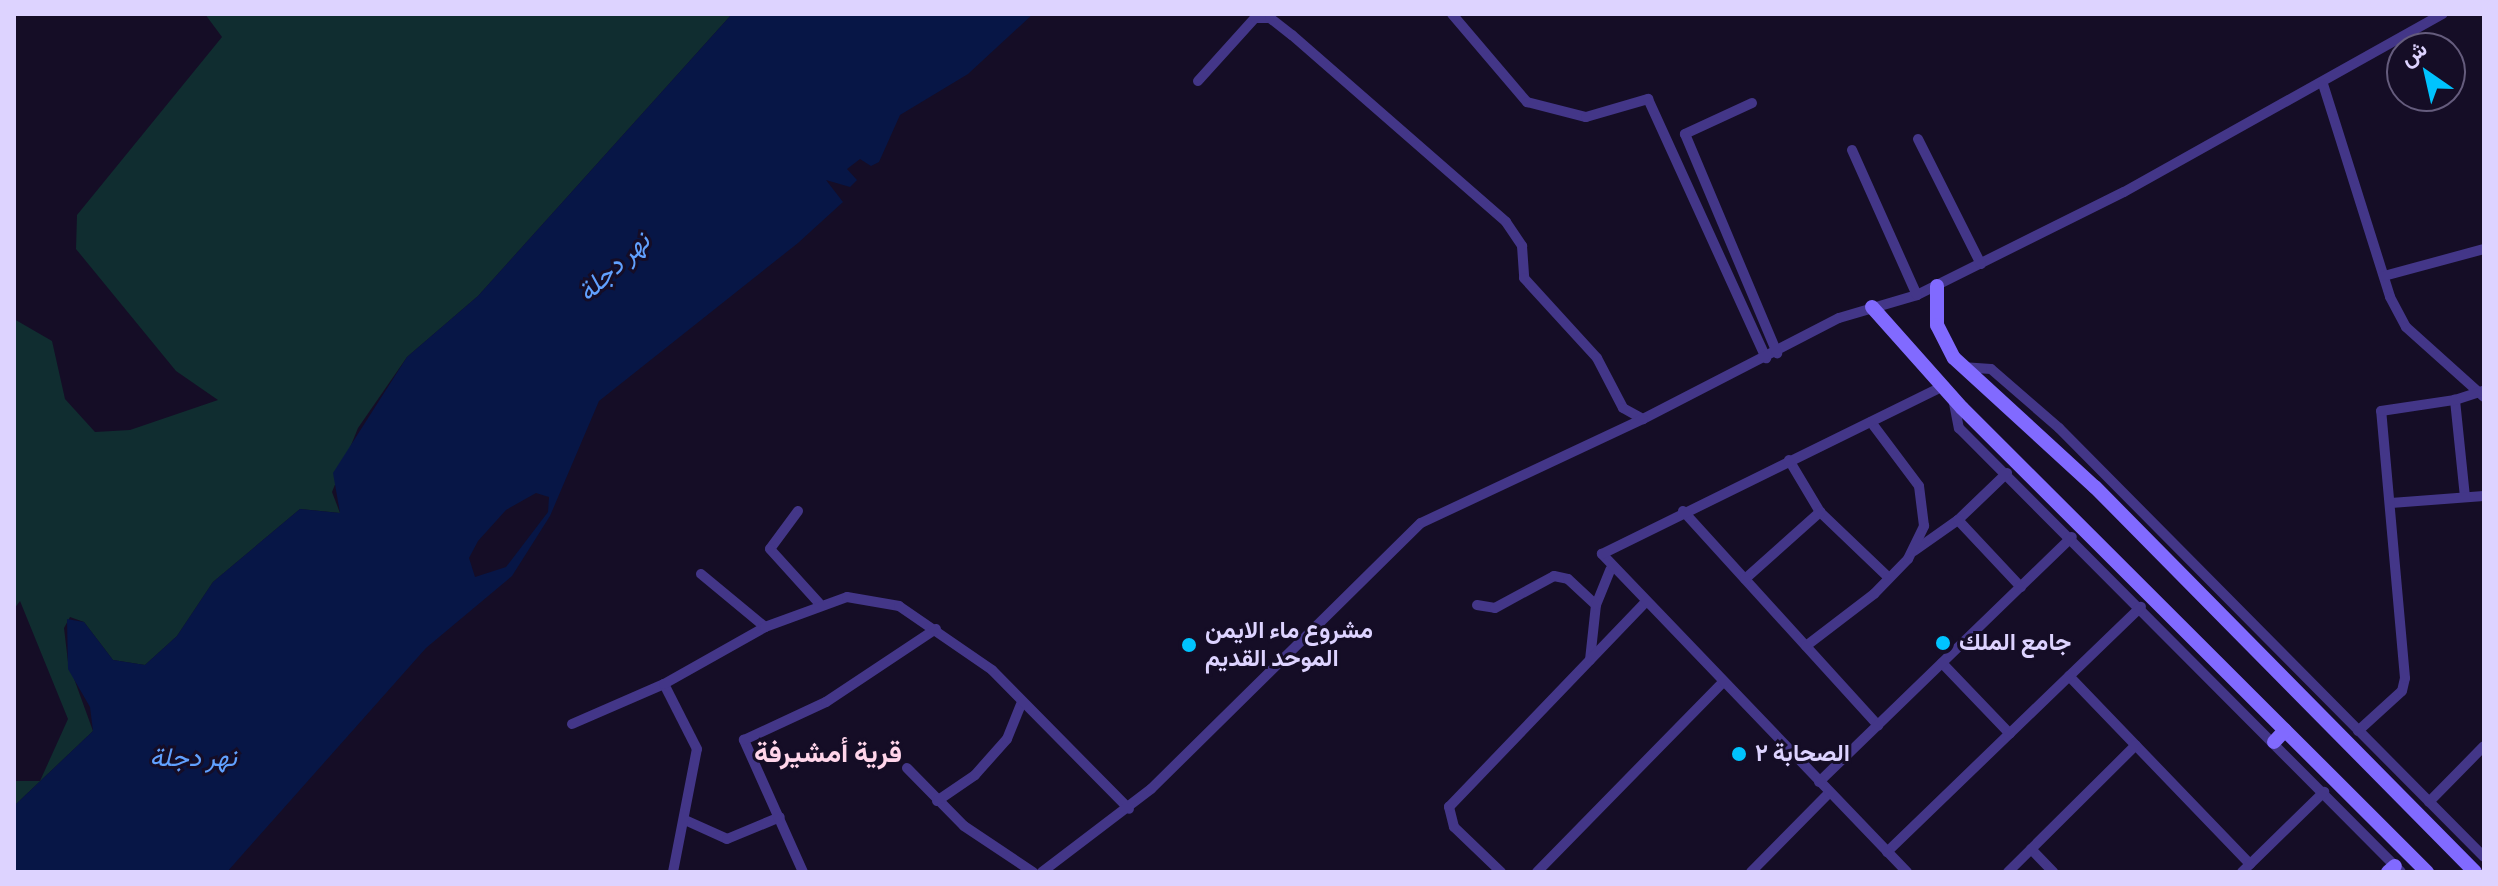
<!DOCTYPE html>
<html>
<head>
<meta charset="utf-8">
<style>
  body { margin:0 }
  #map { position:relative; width:2498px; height:886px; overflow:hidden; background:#150d26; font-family:"Source Sans 3",Vazirmatn,sans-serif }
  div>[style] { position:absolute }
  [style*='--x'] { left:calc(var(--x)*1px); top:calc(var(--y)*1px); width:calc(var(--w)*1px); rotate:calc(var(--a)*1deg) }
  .green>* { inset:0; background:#102d30 }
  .water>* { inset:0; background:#071646 }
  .street>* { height:10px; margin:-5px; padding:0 5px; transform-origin:5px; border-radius:5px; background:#433688 }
  .secondary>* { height:14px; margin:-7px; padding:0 7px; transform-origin:7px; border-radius:7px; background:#816aff }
  .dots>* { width:22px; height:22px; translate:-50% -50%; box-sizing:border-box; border:4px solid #150d26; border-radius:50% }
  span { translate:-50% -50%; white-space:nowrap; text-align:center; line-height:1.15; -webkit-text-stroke:6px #150d26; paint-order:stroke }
  .poi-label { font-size:24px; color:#ddd3ff; font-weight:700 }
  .left { translate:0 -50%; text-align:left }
  .water-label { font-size:26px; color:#61a1ff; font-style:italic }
  .quarter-label { font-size:28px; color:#ffd5ea; font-weight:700 }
  .frame { position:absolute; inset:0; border:16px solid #ddd3ff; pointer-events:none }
  .north { position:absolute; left:2386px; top:32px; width:80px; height:80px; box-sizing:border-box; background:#150d26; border:2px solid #655c7d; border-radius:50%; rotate:326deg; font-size:22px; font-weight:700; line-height:32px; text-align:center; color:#ddd3ff }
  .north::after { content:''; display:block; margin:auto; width:28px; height:36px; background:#00c3fe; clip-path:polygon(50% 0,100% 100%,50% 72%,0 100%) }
</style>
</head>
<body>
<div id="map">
  <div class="green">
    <i style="clip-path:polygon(205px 14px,732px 14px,478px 296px,407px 357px,358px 428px,332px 492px,340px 513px,300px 509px,213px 582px,177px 636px,145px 665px,113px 660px,84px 622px,70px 617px,64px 628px,68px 662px,93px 731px,14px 806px,14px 781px,40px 781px,68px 719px,20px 601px,14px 609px,14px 319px,52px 341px,65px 399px,95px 432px,130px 430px,218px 400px,176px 371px,76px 249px,77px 215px,222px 37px)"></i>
  </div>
  <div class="water">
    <i style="clip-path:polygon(evenodd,732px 14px,1033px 14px,968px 74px,900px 115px,879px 162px,871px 166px,860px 159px,847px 169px,857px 180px,850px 187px,826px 180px,843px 202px,798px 243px,599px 401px,550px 516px,512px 576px,426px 648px,227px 872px,14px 872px,14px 806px,93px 731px,90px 707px,68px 669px,67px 619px,84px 622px,113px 660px,145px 665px,177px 636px,213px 582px,300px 509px,340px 513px,333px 473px,407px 357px,478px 296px,732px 14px,536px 493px,549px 497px,548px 512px,506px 567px,475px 577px,469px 558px,478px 541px,506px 510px,536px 493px)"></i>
  </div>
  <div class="street">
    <i style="--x:1452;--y:14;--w:116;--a:49.6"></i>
    <i style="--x:1527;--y:102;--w:61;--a:14.3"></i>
    <i style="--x:1586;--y:117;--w:65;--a:-16.2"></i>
    <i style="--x:1648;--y:99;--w:285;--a:65.5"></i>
    <i style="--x:1198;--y:81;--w:85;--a:-47.9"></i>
    <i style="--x:1255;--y:18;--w:15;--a:0"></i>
    <i style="--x:1270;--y:18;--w:28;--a:38"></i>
    <i style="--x:1292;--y:35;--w:284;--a:41.1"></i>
    <i style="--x:1506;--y:222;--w:29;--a:56"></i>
    <i style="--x:1522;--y:246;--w:32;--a:86"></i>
    <i style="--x:1524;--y:278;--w:108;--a:47.6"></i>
    <i style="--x:1597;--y:358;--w:56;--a:62.5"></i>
    <i style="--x:1623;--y:408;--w:23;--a:29"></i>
    <i style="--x:1643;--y:419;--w:220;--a:-27.3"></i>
    <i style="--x:1839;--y:318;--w:81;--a:-16.4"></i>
    <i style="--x:1917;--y:295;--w:231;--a:-26.5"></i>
    <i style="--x:2124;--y:192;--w:365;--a:-29.2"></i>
    <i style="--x:2323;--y:84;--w:223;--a:72.5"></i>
    <i style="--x:2390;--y:297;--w:34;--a:62"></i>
    <i style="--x:2406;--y:327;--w:105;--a:41.9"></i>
    <i style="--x:1752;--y:103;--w:74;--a:155.2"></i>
    <i style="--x:1685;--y:134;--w:238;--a:67.2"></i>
    <i style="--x:1918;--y:139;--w:140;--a:63.3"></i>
    <i style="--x:1852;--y:150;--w:159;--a:65.9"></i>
    <i style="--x:2384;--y:276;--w:104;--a:-15.1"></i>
    <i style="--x:1962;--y:367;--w:29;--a:4"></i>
    <i style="--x:1991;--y:369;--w:90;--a:40.9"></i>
    <i style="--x:2059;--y:428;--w:604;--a:45.27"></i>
    <i style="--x:1953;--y:398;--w:31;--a:79"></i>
    <i style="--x:1959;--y:428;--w:626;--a:45.13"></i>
    <i style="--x:1789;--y:460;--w:61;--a:59.2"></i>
    <i style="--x:1820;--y:512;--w:95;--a:43.7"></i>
    <i style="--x:2465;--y:497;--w:98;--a:-95.9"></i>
    <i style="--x:2455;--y:400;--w:29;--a:-18"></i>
    <i style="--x:2391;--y:503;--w:93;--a:-4.3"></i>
    <i style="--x:798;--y:511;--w:47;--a:126.4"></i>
    <i style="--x:770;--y:549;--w:73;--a:47.8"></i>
    <i style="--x:1683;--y:511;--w:290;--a:47.7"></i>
    <i style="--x:1958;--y:520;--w:68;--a:-43.8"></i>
    <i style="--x:1914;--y:551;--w:54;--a:-35.2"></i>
    <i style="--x:1958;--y:520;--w:92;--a:46.8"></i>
    <i style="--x:701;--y:574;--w:83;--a:39.6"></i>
    <i style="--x:1745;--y:579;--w:101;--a:-41.8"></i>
    <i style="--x:1477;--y:605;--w:18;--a:9"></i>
    <i style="--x:1495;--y:608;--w:67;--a:-28.5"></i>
    <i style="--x:1554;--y:576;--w:14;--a:12"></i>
    <i style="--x:1568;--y:579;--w:38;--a:43"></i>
    <i style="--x:1806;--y:646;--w:86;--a:-37.4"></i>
    <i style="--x:1874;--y:594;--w:49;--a:-45.8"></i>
    <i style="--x:1908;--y:559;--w:37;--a:-64"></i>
    <i style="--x:1924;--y:526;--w:40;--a:-97.1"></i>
    <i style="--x:1919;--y:486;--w:80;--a:-126.9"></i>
    <i style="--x:1590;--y:660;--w:55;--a:-83.8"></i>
    <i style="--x:1596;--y:605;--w:38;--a:-68"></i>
    <i style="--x:1942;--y:663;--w:98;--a:46.2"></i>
    <i style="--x:2069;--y:676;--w:261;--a:46.1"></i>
    <i style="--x:572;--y:724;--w:100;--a:-23.5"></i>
    <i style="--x:2358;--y:731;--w:59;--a:-42.3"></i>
    <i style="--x:2402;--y:691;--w:13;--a:-77"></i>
    <i style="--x:2405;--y:678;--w:268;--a:-95.1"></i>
    <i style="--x:2381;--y:411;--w:75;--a:-8.5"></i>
    <i style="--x:907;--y:768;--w:81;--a:45.5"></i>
    <i style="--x:964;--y:826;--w:83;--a:33.7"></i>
    <i style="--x:1819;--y:782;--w:352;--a:-44.1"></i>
    <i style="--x:937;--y:801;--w:46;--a:-34.4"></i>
    <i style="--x:975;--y:775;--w:48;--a:-48.4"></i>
    <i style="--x:1007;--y:739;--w:37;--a:-68"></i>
    <i style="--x:2429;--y:802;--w:78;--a:-45.5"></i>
    <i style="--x:685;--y:820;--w:46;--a:24.3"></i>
    <i style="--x:727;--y:839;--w:57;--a:-22.5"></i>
    <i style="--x:2031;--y:849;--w:32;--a:46"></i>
    <i style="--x:1887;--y:852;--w:353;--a:-44"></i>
    <i style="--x:673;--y:872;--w:125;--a:-79"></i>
    <i style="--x:697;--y:749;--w:73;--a:-116.9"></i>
    <i style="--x:664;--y:684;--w:116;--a:-29.4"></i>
    <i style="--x:765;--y:627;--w:87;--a:-20.1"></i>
    <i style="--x:847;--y:597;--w:53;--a:9.8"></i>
    <i style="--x:899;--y:606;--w:113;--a:34.5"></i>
    <i style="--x:992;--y:670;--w:195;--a:45.4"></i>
    <i style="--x:803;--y:872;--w:145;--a:-114.1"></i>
    <i style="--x:744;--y:740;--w:90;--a:-24.9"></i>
    <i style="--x:826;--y:702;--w:132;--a:-33.6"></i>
    <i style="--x:1042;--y:872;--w:137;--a:-37.3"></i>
    <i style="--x:1151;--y:789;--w:379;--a:-44.6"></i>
    <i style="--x:1421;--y:523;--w:245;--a:-25.1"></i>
    <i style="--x:1501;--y:872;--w:65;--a:-136.2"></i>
    <i style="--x:1454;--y:827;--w:21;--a:-104"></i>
    <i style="--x:1449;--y:807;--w:281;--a:-46.2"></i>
    <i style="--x:1537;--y:872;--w:264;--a:-45.6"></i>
    <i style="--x:1751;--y:872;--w:111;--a:-45.4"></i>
    <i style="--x:1907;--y:872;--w:441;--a:-133.8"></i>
    <i style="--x:1602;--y:554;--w:380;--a:-26.2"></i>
    <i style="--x:2008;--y:872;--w:180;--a:-44.8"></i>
    <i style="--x:2242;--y:872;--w:115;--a:-44.3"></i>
  </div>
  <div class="secondary">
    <i style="--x:1937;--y:286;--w:39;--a:90"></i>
    <i style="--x:1937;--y:325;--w:37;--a:63"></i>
    <i style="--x:1954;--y:358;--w:191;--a:42.5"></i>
    <i style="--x:2095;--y:487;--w:541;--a:45.37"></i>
    <i style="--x:1872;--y:307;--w:135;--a:48.3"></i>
    <i style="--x:1962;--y:408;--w:657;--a:44.94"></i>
    <i style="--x:2274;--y:742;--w:16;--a:-47"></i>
    <i style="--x:2388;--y:872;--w:9;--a:-41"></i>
  </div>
  <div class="dots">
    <i style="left:1943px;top:643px;background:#00c3fe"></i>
    <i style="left:1189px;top:645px;background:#00c3fe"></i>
    <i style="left:1739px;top:754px;background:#00c3fe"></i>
  </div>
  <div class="poi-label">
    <span class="left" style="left:1205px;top:645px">مشروع ماء الايمن<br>الموحد القديم</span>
    <span class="left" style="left:1959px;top:643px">جامع الملك</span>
    <span class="left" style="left:1755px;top:754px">الصحابة ٢</span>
  </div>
  <div class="water-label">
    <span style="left:614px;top:267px;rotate:-43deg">نهر دجلة</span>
    <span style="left:193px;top:758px">نهر دجلة</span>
  </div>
  <div class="quarter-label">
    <span style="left:828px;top:753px">قرية أمشيرفة</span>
  </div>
  <div class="frame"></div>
  <div class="north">ش</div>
</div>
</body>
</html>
